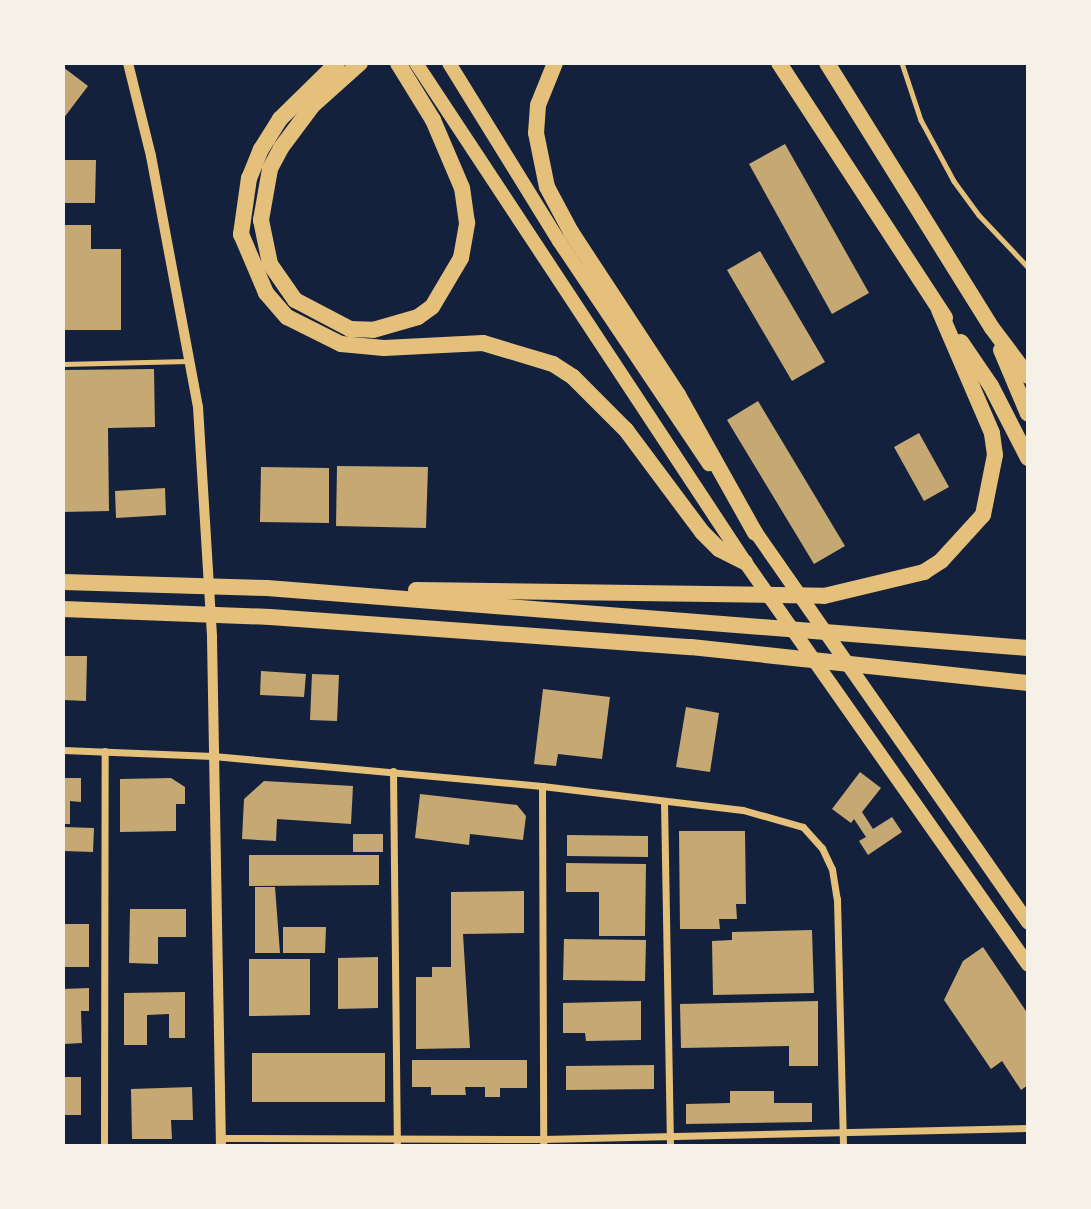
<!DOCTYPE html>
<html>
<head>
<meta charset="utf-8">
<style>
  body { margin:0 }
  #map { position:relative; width:1091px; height:1209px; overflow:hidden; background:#14213d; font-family:"Source Serif 4",serif }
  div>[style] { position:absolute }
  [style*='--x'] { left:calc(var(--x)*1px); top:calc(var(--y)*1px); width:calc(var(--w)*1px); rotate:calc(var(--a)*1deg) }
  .building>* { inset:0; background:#c6a872 }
  .service>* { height:4.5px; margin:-2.25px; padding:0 2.25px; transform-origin:2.25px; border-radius:2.25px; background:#e5c07b }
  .minor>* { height:7px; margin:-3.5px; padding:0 3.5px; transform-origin:3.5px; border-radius:3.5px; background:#e5c07b }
  .tertiary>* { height:10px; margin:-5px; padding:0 5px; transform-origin:5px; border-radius:5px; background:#e5c07b }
  .trunk>* { height:14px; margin:-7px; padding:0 7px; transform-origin:7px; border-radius:7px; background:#e5c07b }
  .motorway>* { height:16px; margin:-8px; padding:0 8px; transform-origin:8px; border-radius:8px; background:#e5c07b }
  span { translate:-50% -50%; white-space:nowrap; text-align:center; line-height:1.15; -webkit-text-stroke:7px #f6f1e7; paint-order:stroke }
  .frame { position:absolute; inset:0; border:65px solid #f6f1e7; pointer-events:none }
</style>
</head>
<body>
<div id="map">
  <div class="building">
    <i style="clip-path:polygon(63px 67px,88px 86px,63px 119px)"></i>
    <i style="clip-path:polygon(785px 144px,869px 293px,832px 314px,749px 164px)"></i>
    <i style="clip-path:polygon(63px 160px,96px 160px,95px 203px,63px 203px)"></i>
    <i style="clip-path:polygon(63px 225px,91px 225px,91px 249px,121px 249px,121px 330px,63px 330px)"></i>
    <i style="clip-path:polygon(760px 251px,825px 362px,792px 381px,727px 270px)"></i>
    <i style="clip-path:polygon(154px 369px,155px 427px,108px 428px,109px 511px,63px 512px,63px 370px)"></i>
    <i style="clip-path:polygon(758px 401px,845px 546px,814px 564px,727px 420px)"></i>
    <i style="clip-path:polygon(919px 433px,949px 487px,924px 501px,894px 447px)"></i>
    <i style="clip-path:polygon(337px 466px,428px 467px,426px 528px,336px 526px)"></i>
    <i style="clip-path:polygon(261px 467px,329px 468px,329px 523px,260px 522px)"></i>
    <i style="clip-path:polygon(165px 488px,166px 515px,116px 518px,115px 491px)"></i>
    <i style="clip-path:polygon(63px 656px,87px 656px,86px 701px,63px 700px)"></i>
    <i style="clip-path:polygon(261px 671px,306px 674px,304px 697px,260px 695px)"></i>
    <i style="clip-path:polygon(312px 674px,339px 675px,337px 721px,310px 720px)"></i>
    <i style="clip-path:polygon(543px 689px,610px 697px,602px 759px,558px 754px,556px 766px,534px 764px)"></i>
    <i style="clip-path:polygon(686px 707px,719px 713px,710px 772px,676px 767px)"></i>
    <i style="clip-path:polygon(860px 772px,881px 788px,862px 812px,873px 829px,892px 817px,902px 832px,868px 855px,859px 841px,866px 837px,854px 819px,851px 823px,832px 809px)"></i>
    <i style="clip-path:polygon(63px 778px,81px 778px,81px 802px,70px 801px,70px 824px,63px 824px)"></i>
    <i style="clip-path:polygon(171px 778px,185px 787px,185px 804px,176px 804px,176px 831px,120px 832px,120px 779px)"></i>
    <i style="clip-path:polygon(264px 781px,353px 786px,351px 824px,277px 819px,276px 841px,242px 839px,244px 799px)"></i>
    <i style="clip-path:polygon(420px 794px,517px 805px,526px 816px,523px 840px,470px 834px,469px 845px,415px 838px)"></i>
    <i style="clip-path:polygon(63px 827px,94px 828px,93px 852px,63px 851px)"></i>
    <i style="clip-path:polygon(679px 831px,745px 831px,746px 904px,736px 904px,737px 919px,719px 919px,720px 929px,680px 929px)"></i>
    <i style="clip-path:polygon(353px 834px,383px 834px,383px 852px,353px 852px)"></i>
    <i style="clip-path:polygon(567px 835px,648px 836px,648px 857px,567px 856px)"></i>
    <i style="clip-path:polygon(249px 855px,379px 855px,379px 885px,249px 886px)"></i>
    <i style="clip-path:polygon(566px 863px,646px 864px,645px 936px,599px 936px,599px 892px,566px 892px)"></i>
    <i style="clip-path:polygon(255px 887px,275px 887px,280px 953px,255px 953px)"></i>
    <i style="clip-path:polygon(524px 891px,524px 933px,463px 934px,470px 1048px,416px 1049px,416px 977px,432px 977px,432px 967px,451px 967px,451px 892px)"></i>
    <i style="clip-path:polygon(130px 909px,186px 909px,186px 937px,158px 937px,158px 964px,129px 963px)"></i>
    <i style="clip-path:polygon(63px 924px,89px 924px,89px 967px,63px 967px)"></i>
    <i style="clip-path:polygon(283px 927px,326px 927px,325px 953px,283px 953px)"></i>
    <i style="clip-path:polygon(812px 930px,814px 993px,713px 995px,712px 941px,732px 940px,732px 932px)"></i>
    <i style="clip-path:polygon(564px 939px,646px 940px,645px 981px,563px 980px)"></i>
    <i style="clip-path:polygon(983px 947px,1028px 1014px,1028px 1085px,1021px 1090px,1002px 1061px,991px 1069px,944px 1000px,963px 961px)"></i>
    <i style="clip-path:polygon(378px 957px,378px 1008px,338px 1009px,338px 958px)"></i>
    <i style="clip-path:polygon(249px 959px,310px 959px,310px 1015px,249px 1016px)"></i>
    <i style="clip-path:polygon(89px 988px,89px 1011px,81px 1011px,82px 1043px,63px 1044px,63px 989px)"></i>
    <i style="clip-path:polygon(185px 992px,185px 1038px,169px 1038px,169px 1014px,147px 1015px,147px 1045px,124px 1045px,124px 993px)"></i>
    <i style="clip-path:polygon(641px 1001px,641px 1040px,586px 1041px,585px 1033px,563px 1033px,563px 1003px)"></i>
    <i style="clip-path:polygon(818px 1001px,818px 1066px,789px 1066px,789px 1046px,681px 1048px,680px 1004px)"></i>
    <i style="clip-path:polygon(252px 1053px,385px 1053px,385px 1102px,252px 1102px)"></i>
    <i style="clip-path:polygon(412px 1060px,527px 1060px,527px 1088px,500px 1088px,500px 1097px,485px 1097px,485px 1087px,465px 1087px,466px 1095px,431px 1095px,431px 1087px,412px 1087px)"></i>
    <i style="clip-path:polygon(654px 1065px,654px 1089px,566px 1090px,566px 1066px)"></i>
    <i style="clip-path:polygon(63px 1077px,81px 1077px,81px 1115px,63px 1115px)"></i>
    <i style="clip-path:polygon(192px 1087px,193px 1120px,171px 1120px,172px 1139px,132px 1139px,131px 1089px)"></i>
    <i style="clip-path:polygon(730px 1091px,774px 1091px,774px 1103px,812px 1103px,812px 1122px,686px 1124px,686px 1104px,730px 1103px)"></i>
  </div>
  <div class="service">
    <i style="--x:902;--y:63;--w:60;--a:71.6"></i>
    <i style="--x:921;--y:120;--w:69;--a:61.6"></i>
    <i style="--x:954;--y:181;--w:42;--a:53.7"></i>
    <i style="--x:979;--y:215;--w:71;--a:46.7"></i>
    <i style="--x:63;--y:364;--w:125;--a:-1.4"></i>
  </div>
  <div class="minor">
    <i style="--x:63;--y:750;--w:150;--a:2.3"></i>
    <i style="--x:213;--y:756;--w:330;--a:5.2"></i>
    <i style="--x:542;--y:786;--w:202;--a:6.8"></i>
    <i style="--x:743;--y:810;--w:62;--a:15.8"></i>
    <i style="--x:803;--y:827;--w:28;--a:48"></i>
    <i style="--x:822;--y:848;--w:23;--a:65"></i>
    <i style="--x:832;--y:869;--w:30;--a:81"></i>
    <i style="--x:837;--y:899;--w:247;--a:88.6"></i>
    <i style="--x:393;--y:771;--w:375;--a:89.4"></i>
    <i style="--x:542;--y:786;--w:360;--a:89.8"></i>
    <i style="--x:664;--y:801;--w:345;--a:89"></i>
    <i style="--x:221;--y:1138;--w:322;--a:0.2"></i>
    <i style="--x:543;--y:1139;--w:485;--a:-1.3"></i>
    <i style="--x:104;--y:1146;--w:395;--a:-89.9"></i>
  </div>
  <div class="tertiary">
    <i style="--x:128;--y:63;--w:96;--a:76.1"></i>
    <i style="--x:151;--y:156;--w:255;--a:79.4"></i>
    <i style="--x:198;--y:407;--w:231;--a:86.5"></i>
    <i style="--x:212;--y:638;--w:508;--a:88.99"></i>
  </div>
  <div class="trunk">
    <i style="--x:416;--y:63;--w:598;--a:56.6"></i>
    <i style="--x:745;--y:562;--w:492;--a:54.9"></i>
    <i style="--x:449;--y:63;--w:209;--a:58.3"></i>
    <i style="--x:559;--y:241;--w:269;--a:56.1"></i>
    <i style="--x:750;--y:524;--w:486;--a:55.1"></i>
  </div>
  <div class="motorway">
    <i style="--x:337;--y:63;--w:80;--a:135.5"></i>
    <i style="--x:280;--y:119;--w:36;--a:122"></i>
    <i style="--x:261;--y:149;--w:31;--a:112"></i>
    <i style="--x:249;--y:178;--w:57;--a:98.1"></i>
    <i style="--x:241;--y:234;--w:64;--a:67"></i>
    <i style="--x:266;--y:293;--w:32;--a:49"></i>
    <i style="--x:287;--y:317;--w:60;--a:26.6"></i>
    <i style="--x:341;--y:344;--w:43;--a:5.3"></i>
    <i style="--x:384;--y:348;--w:99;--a:-2.9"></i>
    <i style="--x:483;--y:343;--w:73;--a:16.7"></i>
    <i style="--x:553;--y:364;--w:24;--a:33"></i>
    <i style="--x:573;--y:377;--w:75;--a:45"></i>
    <i style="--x:626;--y:430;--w:127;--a:53.3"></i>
    <i style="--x:702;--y:532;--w:24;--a:45"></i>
    <i style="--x:719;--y:549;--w:29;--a:27"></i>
    <i style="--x:360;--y:63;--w:63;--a:138.2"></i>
    <i style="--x:313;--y:105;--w:54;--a:126.7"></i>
    <i style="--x:281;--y:148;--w:24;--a:118"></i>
    <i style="--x:270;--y:169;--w:52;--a:100"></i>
    <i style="--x:261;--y:220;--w:45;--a:78.4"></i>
    <i style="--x:270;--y:264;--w:44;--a:55.2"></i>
    <i style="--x:295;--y:300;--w:62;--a:27.8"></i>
    <i style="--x:350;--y:329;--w:23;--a:2"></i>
    <i style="--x:373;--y:330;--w:47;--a:-16.1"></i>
    <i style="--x:418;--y:317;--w:17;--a:-36"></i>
    <i style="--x:432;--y:307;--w:57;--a:-59.4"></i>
    <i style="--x:461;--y:258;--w:36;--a:-80"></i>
    <i style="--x:467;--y:223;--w:35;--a:-98"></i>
    <i style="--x:462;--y:188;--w:74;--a:-113.1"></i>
    <i style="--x:433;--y:120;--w:67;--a:-121.6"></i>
    <i style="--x:555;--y:63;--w:45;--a:112"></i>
    <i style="--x:538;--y:105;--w:28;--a:94"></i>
    <i style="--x:536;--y:133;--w:55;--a:78.5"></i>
    <i style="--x:547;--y:187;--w:51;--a:61.9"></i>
    <i style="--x:571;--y:232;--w:195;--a:56.7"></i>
    <i style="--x:678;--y:395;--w:158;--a:60.8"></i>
    <i style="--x:779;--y:63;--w:304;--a:56.9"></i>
    <i style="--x:827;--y:63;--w:312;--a:58.1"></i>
    <i style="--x:992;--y:328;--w:60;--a:53.1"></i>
    <i style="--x:961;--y:342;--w:53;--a:55.7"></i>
    <i style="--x:991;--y:386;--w:81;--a:62.8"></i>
    <i style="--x:1001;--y:350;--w:69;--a:67.1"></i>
    <i style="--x:63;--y:582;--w:204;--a:1.7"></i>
    <i style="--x:267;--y:588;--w:763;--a:4.51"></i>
    <i style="--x:416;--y:590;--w:408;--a:0.8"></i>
    <i style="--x:824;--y:596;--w:103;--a:-13.5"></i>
    <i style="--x:924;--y:572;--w:20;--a:-33"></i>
    <i style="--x:941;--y:561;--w:62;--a:-47.6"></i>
    <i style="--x:983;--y:515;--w:61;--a:-78.7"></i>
    <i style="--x:995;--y:455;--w:22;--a:-98"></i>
    <i style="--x:992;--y:433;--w:134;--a:-113.3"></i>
    <i style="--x:63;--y:609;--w:207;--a:2.2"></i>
    <i style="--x:270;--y:617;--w:422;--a:4.1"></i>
    <i style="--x:691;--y:647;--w:339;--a:6.1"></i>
  </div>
  <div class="frame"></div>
</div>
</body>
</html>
